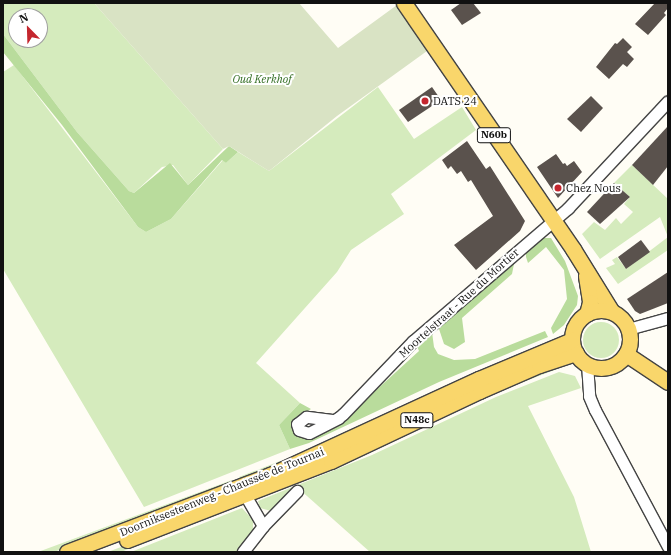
<!DOCTYPE html>
<html>
<head>
<meta charset="utf-8">
<style>
  body { margin:0 }
  #map { position:relative; width:671px; height:555px; overflow:hidden; background:#fffdf5; font-family:"IBM Plex Serif",serif }
  div>[style] { position:absolute }
  [style*='--x'] { left:calc(var(--x)*1px); top:calc(var(--y)*1px); width:calc(var(--w)*1px); rotate:calc(var(--a)*1deg) }
  .green>* { inset:0; background:#d5ebbd }
  .round { border-radius:50% }
  .forest>* { inset:0; background:#b9dc9c }
  .cemetery>* { inset:0; background:#d9e3c4 }
  .building>* { inset:0; background:#5a524d }
  .roads { filter:drop-shadow(1px 0 #444) drop-shadow(-1px 0 #444) drop-shadow(0 1px #444) drop-shadow(0 -1px #444) }
  .minor>* { height:11px; margin:-5.5px; padding:0 5.5px; transform-origin:5.5px; border-radius:5.5px; background:#fff }
  .major>* { height:15px; margin:-7.5px; padding:0 7.5px; transform-origin:7.5px; border-radius:7.5px; background:#f9d66b }
  .major>.ring { margin:-7.5px; padding:0; box-sizing:content-box; background:none; border:15px solid #f9d66b; border-radius:50% }
  .dots>* { width:11px; height:11px; translate:-50% -50%; box-sizing:border-box; border:2px solid #fff; border-radius:50% }
  span { translate:-50% -50%; white-space:nowrap; text-align:center; line-height:1.15; -webkit-text-stroke:4px #fff; paint-order:stroke }
  .shield-label span { padding:1px 3px; background:#fff; border:1px solid; border-radius:3px; -webkit-text-stroke-width:0 }
  .shield-label { font-size:10px; color:#111; font-weight:700 }
  .park-label { font-size:11px; color:#2f6b1f; font-style:italic }
  .poi-label { font-size:11px; color:#111 }
  .left { translate:0 -50%; text-align:left }
  .street-label { font-size:11px; color:#111 }
  .frame { position:absolute; inset:0; border:4px solid #111; pointer-events:none }
  .north { position:absolute; left:8px; top:8px; width:40px; height:40px; box-sizing:border-box; background:#fff; border:1px solid #a0a0a0; border-radius:50%; rotate:337deg; font-size:11px; font-weight:700; line-height:16px; text-align:center; color:#111 }
  .north::after { content:''; display:block; margin:auto; width:14px; height:18px; background:#c4262e; clip-path:polygon(50% 0,100% 100%,50% 72%,0 100%) }
</style>
</head>
<body>
<div id="map">
  <div class="green">
    <i style="clip-path:polygon(evenodd,3px 3px,94px 3px,223px 149px,188px 185px,173px 165px,162px 167px,134px 193px,129px 191px,77px 132px,3px 34px,3px 3px,16px 16px,40px 16px,40px 40px,16px 40px,16px 16px)"></i>
    <i style="clip-path:polygon(14px 65px,138px 227px,146px 232px,171px 219px,223px 160px,226px 163px,238px 152px,269px 171px,378px 87px,414px 139px,462px 107px,476px 130px,391px 194px,404px 214px,351px 250px,337px 272px,256px 363px,300px 403px,279px 425px,290px 449px,144px 507px,3px 269px,3px 72px)"></i>
    <i style="clip-path:polygon(632px 165px,668px 199px,668px 250px,618px 284px,606px 268px,615px 264px,612px 260px,617px 257px,626px 269px,668px 237px,660px 217px,600px 259px,582px 234px,594px 222px,605px 230px,616px 218px,621px 224px,633px 212px,624px 204px,630px 197px,614px 183px)"></i>
    <i class="round" style="left:583px;top:322px;width:36px;height:36px"></i>
    <i style="clip-path:polygon(558px 363px,560px 368px,502px 390px,366px 453px,333px 467px,329px 464px)"></i>
    <i style="clip-path:polygon(559px 372px,575px 376px,581px 388px,528px 406px,574px 497px,591px 552px,370px 552px,298px 488px,281px 499px,271px 511px,260px 508px,258px 501px,372px 455px,496px 397px)"></i>
    <i style="clip-path:polygon(280px 461px,285px 463px,241px 481px,239px 477px)"></i>
    <i style="clip-path:polygon(232px 480px,233px 484px,54px 552px,38px 552px)"></i>
    <i style="clip-path:polygon(242px 508px,253px 520px,253px 530px,238px 552px,131px 552px)"></i>
    <i style="clip-path:polygon(209px 516px,121px 552px,108px 552px,139px 540px)"></i>
  </div>
  <div class="forest">
    <i style="clip-path:polygon(3px 34px,77px 132px,129px 191px,134px 193px,170px 163px,188px 185px,229px 146px,238px 152px,226px 163px,222px 160px,171px 219px,146px 232px,138px 227px,62px 125px,3px 52px)"></i>
    <i style="clip-path:polygon(544px 238px,551px 238px,565px 261px,578px 296px,577px 305px,564px 325px,553px 334px,551px 328px,567px 299px,564px 270px,546px 247px,528px 263px,526px 257px,526px 249px)"></i>
    <i style="clip-path:polygon(515px 259px,512px 274px,462px 318px,465px 342px,454px 349px,444px 344px,438px 326px)"></i>
    <i style="clip-path:polygon(545px 331px,548px 337px,439px 382px,309px 443px,290px 449px,279px 425px,300px 403px,311px 409px,297px 418px,313px 436px,339px 424px,419px 351px,417px 346px,432px 332px,434px 347px,438px 354px,454px 360px,475px 359px)"></i>
  </div>
  <div class="cemetery">
    <i style="clip-path:polygon(94px 3px,299px 3px,338px 48px,397px 5px,427px 51px,337px 116px,269px 171px,229px 146px,223px 149px)"></i>
  </div>
  <div class="building">
    <i style="clip-path:polygon(461px 3px,473px 3px,481px 13px,462px 25px,451px 10px)"></i>
    <i style="clip-path:polygon(655px 3px,668px 3px,668px 8px,664px 13px,666px 15px,648px 35px,635px 24px)"></i>
    <i style="clip-path:polygon(623px 38px,632px 47px,627px 52px,634px 59px,627px 67px,623px 64px,609px 79px,596px 67px,615px 43px,617px 44px)"></i>
    <i style="clip-path:polygon(432px 87px,441px 100px,408px 122px,399px 110px)"></i>
    <i style="clip-path:polygon(591px 96px,603px 108px,581px 132px,567px 119px)"></i>
    <i style="clip-path:polygon(668px 126px,668px 166px,653px 185px,632px 165px)"></i>
    <i style="clip-path:polygon(467px 141px,486px 169px,490px 166px,525px 221px,520px 231px,476px 270px,454px 245px,493px 216px,471px 180px,468px 182px,461px 171px,457px 174px,451px 166px,448px 169px,442px 160px)"></i>
    <i style="clip-path:polygon(556px 154px,563px 164px,565px 163px,567px 166px,574px 161px,582px 172px,558px 198px,537px 167px)"></i>
    <i style="clip-path:polygon(614px 183px,630px 197px,600px 224px,587px 212px)"></i>
    <i style="clip-path:polygon(641px 240px,650px 252px,626px 269px,618px 257px)"></i>
    <i style="clip-path:polygon(668px 272px,668px 303px,640px 314px,635px 311px,627px 299px)"></i>
  </div>
  <div class="roads">
    <div class="minor">
      <i style="--x:628;--y:329;--w:41;--a:-15.4"></i>
      <i style="--x:587;--y:364;--w:32;--a:86"></i>
      <i style="--x:589;--y:396;--w:15;--a:67"></i>
      <i style="--x:595;--y:410;--w:155;--a:61.9"></i>
      <i style="--x:332;--y:420;--w:26;--a:-173"></i>
      <i style="--x:306;--y:417;--w:11;--a:142"></i>
      <i style="--x:297;--y:424;--w:6;--a:72"></i>
      <i style="--x:299;--y:430;--w:10;--a:17"></i>
      <i style="--x:309;--y:433;--w:33;--a:-27"></i>
      <i style="--x:338;--y:418;--w:6;--a:-39"></i>
      <i style="--x:343;--y:414;--w:101;--a:-46.2"></i>
      <i style="--x:413;--y:341;--w:204;--a:-40.6"></i>
      <i style="--x:568;--y:208;--w:146;--a:-46.9"></i>
      <i style="--x:241;--y:488;--w:44;--a:59.9"></i>
      <i style="--x:263;--y:526;--w:33;--a:128"></i>
      <i style="--x:263;--y:526;--w:49;--a:-45.8"></i>
    </div>
    <div class="major">
      <i style="--x:404;--y:3;--w:298;--a:55.5"></i>
      <i style="--x:573;--y:249;--w:74;--a:58.2"></i>
      <i style="--x:586;--y:276;--w:26;--a:81"></i>
      <i style="--x:590;--y:302;--w:12;--a:104"></i>
      <i class="ring" style="left:572px;top:310px;width:43px;height:43px"></i>
      <i style="--x:626;--y:354;--w:50;--a:33.7"></i>
      <i style="--x:127;--y:540;--w:219;--a:-21.2"></i>
      <i style="--x:331;--y:461;--w:164;--a:-25.3"></i>
      <i style="--x:479;--y:391;--w:65;--a:-23.4"></i>
      <i style="--x:539;--y:365;--w:39;--a:-18"></i>
      <i style="--x:67;--y:552;--w:217;--a:-20.8"></i>
      <i style="--x:270;--y:475;--w:230;--a:-24.7"></i>
      <i style="--x:479;--y:379;--w:101;--a:-22.8"></i>
    </div>
  </div>
  <div class="dots">
    <i style="left:425px;top:101px;background:#c4262e"></i>
    <i style="left:558px;top:188px;background:#c4262e"></i>
  </div>
  <div class="shield-label">
    <span style="left:494px;top:135px">N60b</span>
    <span style="left:417px;top:420px">N48c</span>
  </div>
  <div class="park-label">
    <span style="left:262px;top:79px">Oud Kerkhof</span>
  </div>
  <div class="poi-label">
    <span class="left" style="left:433px;top:101px">DATS 24</span>
    <span class="left" style="left:566px;top:188px">Chez Nous</span>
  </div>
  <div class="street-label">
    <span style="left:459px;top:303px;rotate:-42deg">Moortelstraat - Rue du Mortier</span>
    <span style="left:222px;top:492px;rotate:-22deg">Doorniksesteenweg - Chaussée de Tournai</span>
  </div>
  <div class="frame"></div>
  <div class="north">N</div>
</div>
</body>
</html>
